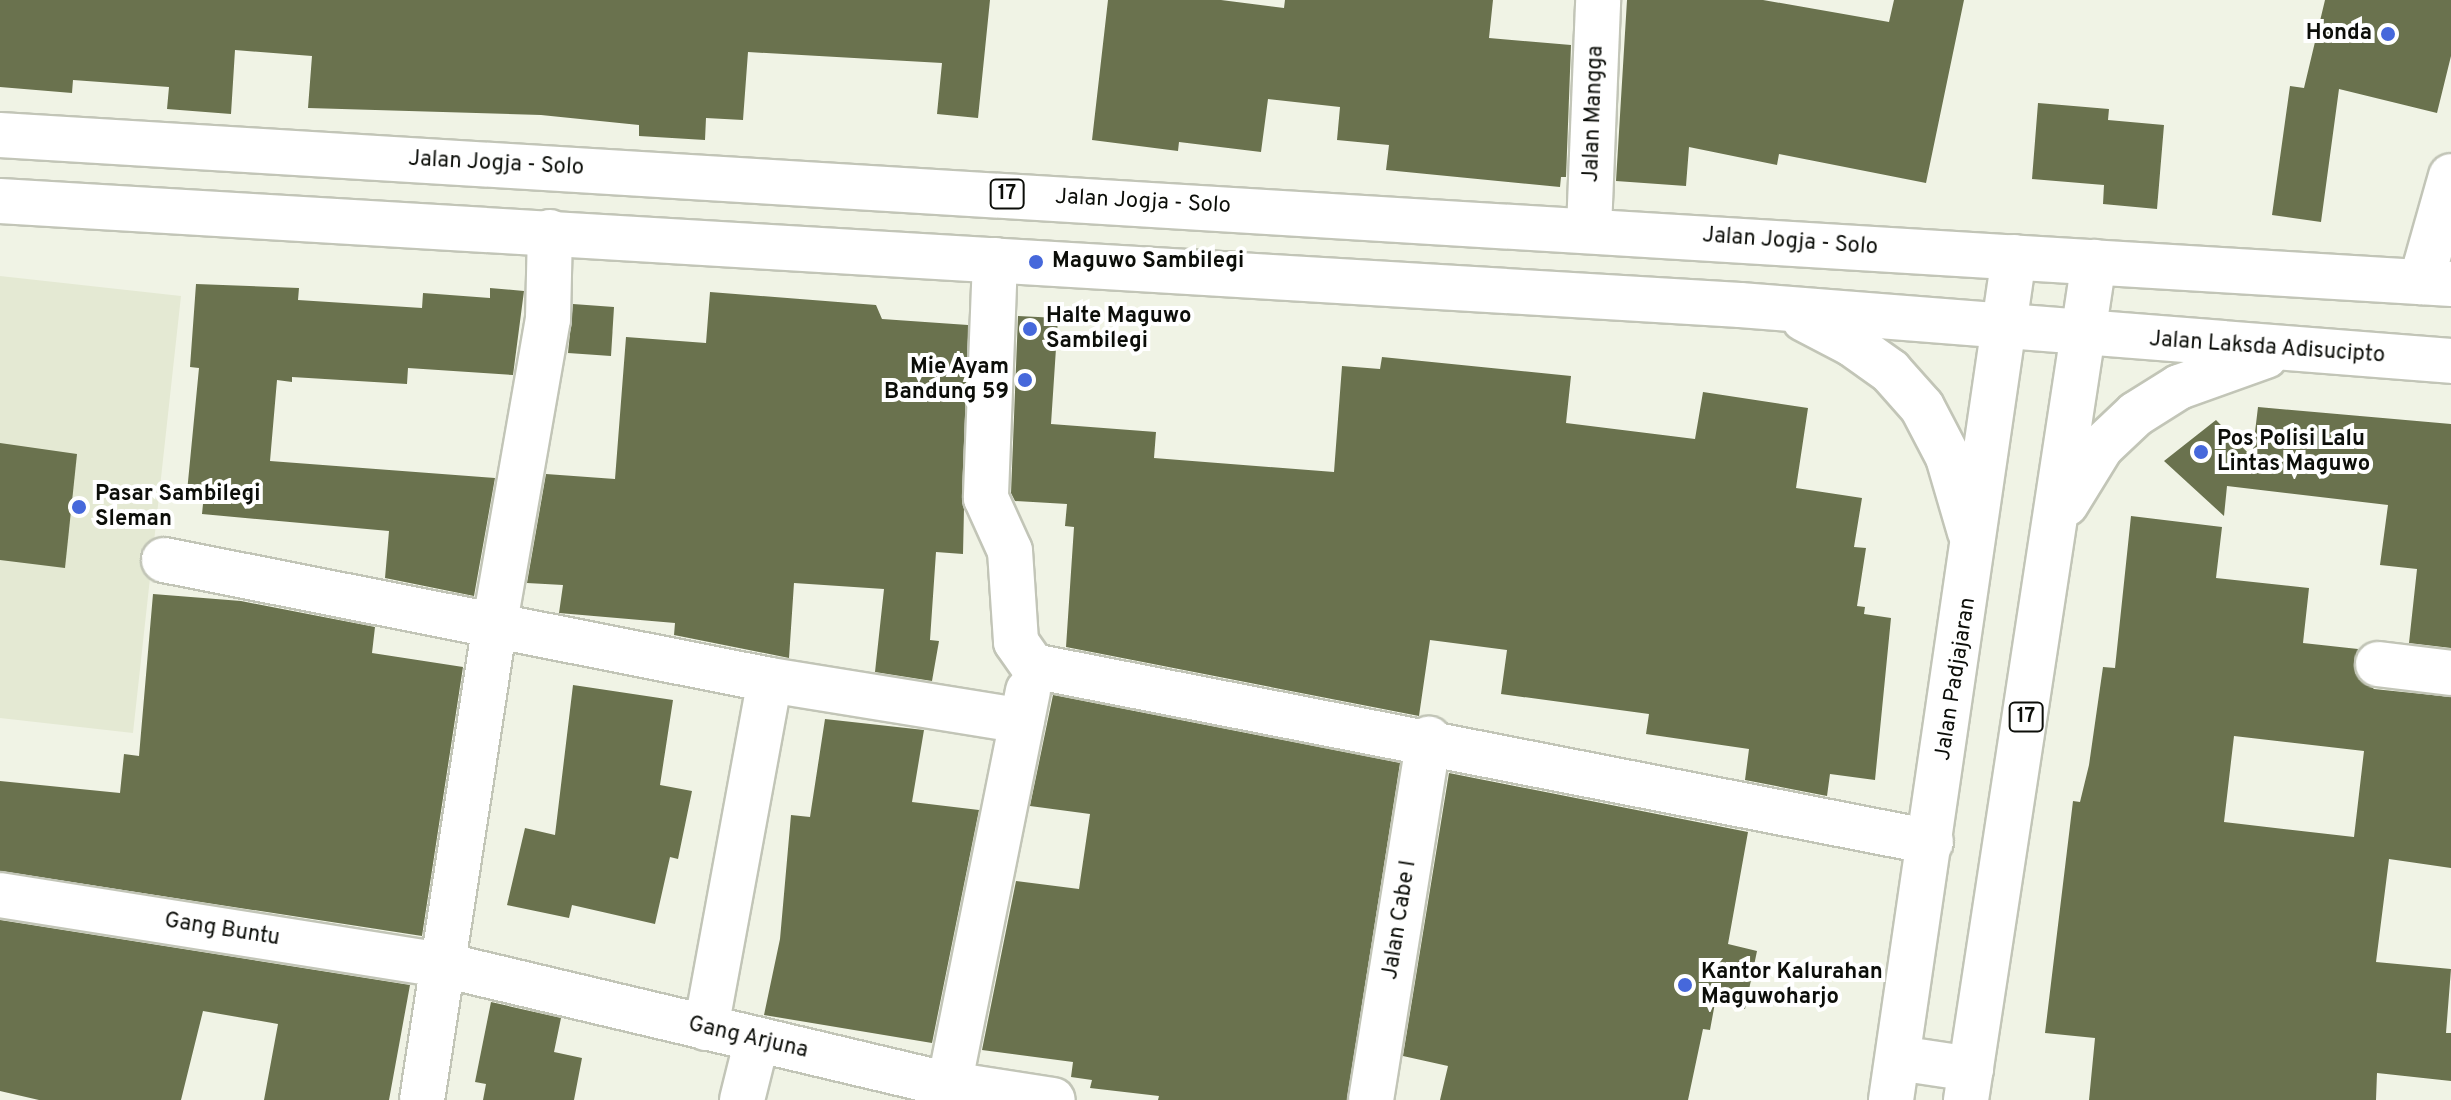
<!DOCTYPE html>
<html>
<head>
<meta charset="utf-8">
<style>
  body { margin:0 }
  #map { position:relative; width:2451px; height:1100px; overflow:hidden; background:#f0f3e5; font-family:Overpass,sans-serif }
  div>[style] { position:absolute }
  [style*='--x'] { left:calc(var(--x)*1px); top:calc(var(--y)*1px); width:calc(var(--w)*1px); rotate:calc(var(--a)*1deg) }
  .built>* { inset:0; background:#e4e9d3 }
  .building>* { inset:0; background:#6a724e }
  .roads { filter:drop-shadow(2px 0 #c2c5b7) drop-shadow(-2px 0 #c2c5b7) drop-shadow(0 2px #c2c5b7) drop-shadow(0 -2px #c2c5b7) }
  .minor>* { height:44px; margin:-22px; padding:0 22px; transform-origin:22px; border-radius:22px; background:#fff }
  .highway>* { height:44px; margin:-22px; padding:0 22px; transform-origin:22px; border-radius:22px; background:#fff }
  .dots>* { width:22px; height:22px; translate:-50% -50%; box-sizing:border-box; border:4px solid #fff; border-radius:50% }
  span { translate:-50% -50%; white-space:nowrap; text-align:center; line-height:1.15; -webkit-text-stroke:8px #fff; paint-order:stroke }
  .shield-label span { padding:2px 6px; background:#fff; border:2px solid; border-radius:6px; -webkit-text-stroke-width:0 }
  .shield-label { font-size:20px; color:#0c0e09; font-weight:700 }
  .poi-label { font-size:22px; color:#0c0e09; font-weight:700 }
  .right { translate:-100% -50%; text-align:right }
  .left { translate:0 -50%; text-align:left }
  .street-label { font-size:22px; color:#0c0e09 }
</style>
</head>
<body>
<div id="map">
  <div class="built">
    <i style="clip-path:polygon(0 276px,181px 296px,133px 733px,0 718px)"></i>
  </div>
  <div class="building">
    <i style="clip-path:polygon(0 0,990px 0,978px 118px,937px 114px,942px 63px,748px 52px,743px 120px,706px 118px,705px 140px,639px 136px,639px 125px,541px 115px,308px 108px,312px 56px,235px 50px,231px 114px,167px 109px,169px 87px,73px 80px,72px 93px,0 87px)"></i>
    <i style="clip-path:polygon(1108px 0,1221px 0,1284px 8px,1285px 0,1493px 0,1489px 38px,1571px 45px,1566px 177px,1561px 177px,1560px 187px,1386px 170px,1389px 145px,1337px 140px,1340px 107px,1268px 99px,1261px 152px,1179px 142px,1178px 151px,1092px 140px)"></i>
    <i style="clip-path:polygon(1627px 0,1763px 0,1889px 22px,1894px 0,1964px 0,1926px 183px,1779px 154px,1777px 165px,1689px 147px,1686px 186px,1616px 181px)"></i>
    <i style="clip-path:polygon(2325px 0,2451px 0,2451px 56px,2437px 113px,2339px 89px,2321px 222px,2272px 215px,2290px 86px,2304px 88px)"></i>
    <i style="clip-path:polygon(2038px 103px,2109px 109px,2108px 120px,2164px 125px,2157px 209px,2103px 204px,2104px 185px,2032px 179px)"></i>
    <i style="clip-path:polygon(196px 284px,299px 288px,298px 300px,422px 308px,423px 293px,490px 298px,490px 288px,524px 291px,513px 375px,408px 368px,407px 384px,292px 377px,292px 382px,277px 380px,270px 461px,495px 478px,474px 596px,385px 578px,389px 531px,202px 514px,204px 494px,187px 492px,199px 368px,190px 367px)"></i>
    <i style="clip-path:polygon(710px 292px,876px 305px,882px 319px,968px 325px,963px 554px,936px 552px,930px 640px,939px 641px,932px 681px,875px 672px,884px 589px,794px 583px,789px 658px,674px 635px,675px 623px,559px 613px,563px 585px,527px 583px,546px 474px,615px 479px,626px 337px,706px 343px)"></i>
    <i style="clip-path:polygon(573px 304px,614px 307px,611px 356px,568px 353px)"></i>
    <i style="clip-path:polygon(1018px 316px,1058px 318px,1051px 424px,1156px 432px,1154px 458px,1334px 472px,1342px 366px,1380px 369px,1382px 357px,1571px 376px,1566px 423px,1695px 439px,1703px 392px,1808px 408px,1796px 488px,1862px 498px,1854px 547px,1866px 548px,1857px 606px,1865px 607px,1864px 614px,1891px 618px,1875px 780px,1830px 774px,1827px 796px,1745px 780px,1749px 749px,1646px 734px,1649px 714px,1501px 694px,1507px 650px,1430px 640px,1419px 716px,1066px 647px,1074px 527px,1065px 526px,1067px 504px,1015px 501px,1011px 493px)"></i>
    <i style="clip-path:polygon(2258px 407px,2451px 424px,2451px 648px,2409px 643px,2417px 569px,2380px 565px,2388px 505px,2227px 486px,2224px 516px,2164px 461px,2216px 420px,2252px 457px)"></i>
    <i style="clip-path:polygon(0 443px,77px 454px,65px 568px,0 560px)"></i>
    <i style="clip-path:polygon(evenodd,2131px 516px,2222px 527px,2216px 578px,2309px 588px,2303px 643px,2358px 649px,2355px 673px,2374px 689px,2451px 697px,2451px 868px,2389px 859px,2376px 962px,2451px 969px,2446px 1033px,2451px 1033px,2451px 1081px,2377px 1073px,2376px 1100px,2089px 1100px,2095px 1038px,2045px 1033px,2073px 801px,2080px 802px,2089px 765px,2103px 667px,2115px 668px,2131px 516px,2234px 736px,2364px 751px,2354px 837px,2224px 822px,2234px 736px)"></i>
    <i style="clip-path:polygon(153px 594px,241px 601px,375px 627px,372px 653px,463px 667px,422px 936px,0 871px,0 781px,120px 793px,124px 754px,139px 756px)"></i>
    <i style="clip-path:polygon(573px 685px,673px 700px,660px 785px,692px 791px,678px 859px,670px 857px,655px 924px,572px 905px,569px 918px,507px 905px,525px 828px,555px 835px)"></i>
    <i style="clip-path:polygon(1053px 695px,1400px 763px,1347px 1100px,1158px 1100px,1159px 1096px,1090px 1088px,1092px 1080px,1071px 1077px,1073px 1062px,982px 1050px,1016px 881px,1079px 889px,1090px 814px,1030px 806px)"></i>
    <i style="clip-path:polygon(825px 719px,924px 730px,912px 802px,979px 810px,932px 1043px,764px 1015px,780px 939px,791px 815px,810px 817px)"></i>
    <i style="clip-path:polygon(1449px 773px,1748px 832px,1728px 944px,1757px 951px,1745px 1009px,1715px 1003px,1710px 1030px,1703px 1029px,1688px 1100px,1440px 1100px,1448px 1066px,1403px 1056px)"></i>
    <i style="clip-path:polygon(0 920px,410px 985px,389px 1100px,264px 1100px,278px 1024px,203px 1011px,181px 1100px,39px 1100px,0 1091px)"></i>
    <i style="clip-path:polygon(491px 1002px,561px 1018px,554px 1052px,582px 1058px,574px 1100px,483px 1100px,486px 1084px,475px 1082px)"></i>
  </div>
  <div class="roads">
    <div class="minor">
      <i style="--x:1589;--y:229;--w:229;--a:-87.7"></i>
      <i style="--x:995;--y:260;--w:238;--a:92.2"></i>
      <i style="--x:986;--y:498;--w:58;--a:65.6"></i>
      <i style="--x:1010;--y:551;--w:91;--a:86.2"></i>
      <i style="--x:1016;--y:642;--w:29;--a:55"></i>
      <i style="--x:1033;--y:666;--w:915;--a:11.09"></i>
      <i style="--x:2421;--y:282;--w:110;--a:-74.2"></i>
      <i style="--x:164;--y:560;--w:618;--a:11.2"></i>
      <i style="--x:770;--y:680;--w:255;--a:9.2"></i>
      <i style="--x:2378;--y:664;--w:74;--a:7"></i>
      <i style="--x:0;--y:895;--w:449;--a:9"></i>
      <i style="--x:444;--y:965;--w:507;--a:13.35"></i>
      <i style="--x:937;--y:1082;--w:117;--a:8.8"></i>
      <i style="--x:706;--y:1028;--w:354;--a:-79.6"></i>
      <i style="--x:950;--y:1081;--w:398;--a:-78.7"></i>
      <i style="--x:422;--y:1100;--w:477;--a:-81.3"></i>
      <i style="--x:494;--y:628;--w:314;--a:-80.1"></i>
      <i style="--x:548;--y:319;--w:87;--a:-88.7"></i>
      <i style="--x:742;--y:1100;--w:62;--a:-76"></i>
      <i style="--x:1371;--y:1100;--w:366;--a:-80.9"></i>
    </div>
    <div class="highway">
      <i style="--x:0;--y:135;--w:2456;--a:3.48"></i>
      <i style="--x:0;--y:201;--w:1743;--a:3.42"></i>
      <i style="--x:1740;--y:305;--w:713;--a:4.5"></i>
      <i style="--x:1804;--y:319;--w:54;--a:27.5"></i>
      <i style="--x:1852;--y:344;--w:47;--a:35.4"></i>
      <i style="--x:1890;--y:371;--w:48;--a:48.4"></i>
      <i style="--x:1922;--y:407;--w:56;--a:62.5"></i>
      <i style="--x:1948;--y:457;--w:78;--a:73.7"></i>
      <i style="--x:2066;--y:504;--w:67;--a:-58.4"></i>
      <i style="--x:2101;--y:447;--w:48;--a:-43.3"></i>
      <i style="--x:2136;--y:414;--w:51;--a:-32.1"></i>
      <i style="--x:2179;--y:387;--w:92;--a:-19.6"></i>
      <i style="--x:1898;--y:1058;--w:74;--a:8.6"></i>
      <i style="--x:1891;--y:1100;--w:852;--a:-81.7"></i>
      <i style="--x:1966;--y:1100;--w:848;--a:-81.32"></i>
    </div>
  </div>
  <div class="dots">
    <i style="left:2388px;top:34px;background:#4668db"></i>
    <i style="left:1036px;top:262px;background:#4668db"></i>
    <i style="left:1030px;top:329px;background:#4668db"></i>
    <i style="left:1025px;top:380px;background:#4668db"></i>
    <i style="left:2201px;top:452px;background:#4668db"></i>
    <i style="left:79px;top:507px;background:#4668db"></i>
    <i style="left:1685px;top:985px;background:#4668db"></i>
  </div>
  <div class="shield-label">
    <span style="left:1007px;top:194px">17</span>
    <span style="left:2026px;top:717px">17</span>
  </div>
  <div class="poi-label">
    <span class="right" style="left:2372px;top:34px">Honda</span>
    <span class="left" style="left:1052px;top:262px">Maguwo Sambilegi</span>
    <span class="left" style="left:1046px;top:329px">Halte Maguwo<br>Sambilegi</span>
    <span class="right" style="left:1009px;top:380px">Mie Ayam<br>Bandung 59</span>
    <span class="left" style="left:2217px;top:452px">Pos Polisi Lalu<br>Lintas Maguwo</span>
    <span class="left" style="left:95px;top:507px">Pasar Sambilegi<br>Sleman</span>
    <span class="left" style="left:1701px;top:985px">Kantor Kalurahan<br>Maguwoharjo</span>
  </div>
  <div class="street-label">
    <span style="left:1594px;top:114px;rotate:-88deg">Jalan Mangga</span>
    <span style="left:496px;top:164px;rotate:3deg">Jalan Jogja - Solo</span>
    <span style="left:1143px;top:202px;rotate:3deg">Jalan Jogja - Solo</span>
    <span style="left:1790px;top:242px;rotate:4deg">Jalan Jogja - Solo</span>
    <span style="left:2267px;top:348px;rotate:4deg">Jalan Laksda Adisucipto</span>
    <span style="left:1956px;top:679px;rotate:-81deg">Jalan Padjajaran</span>
    <span style="left:1400px;top:920px;rotate:-81deg">Jalan Cabe I</span>
    <span style="left:222px;top:930px;rotate:9deg">Gang Buntu</span>
    <span style="left:748px;top:1038px;rotate:13deg">Gang Arjuna</span>
  </div>
</div>
</body>
</html>
